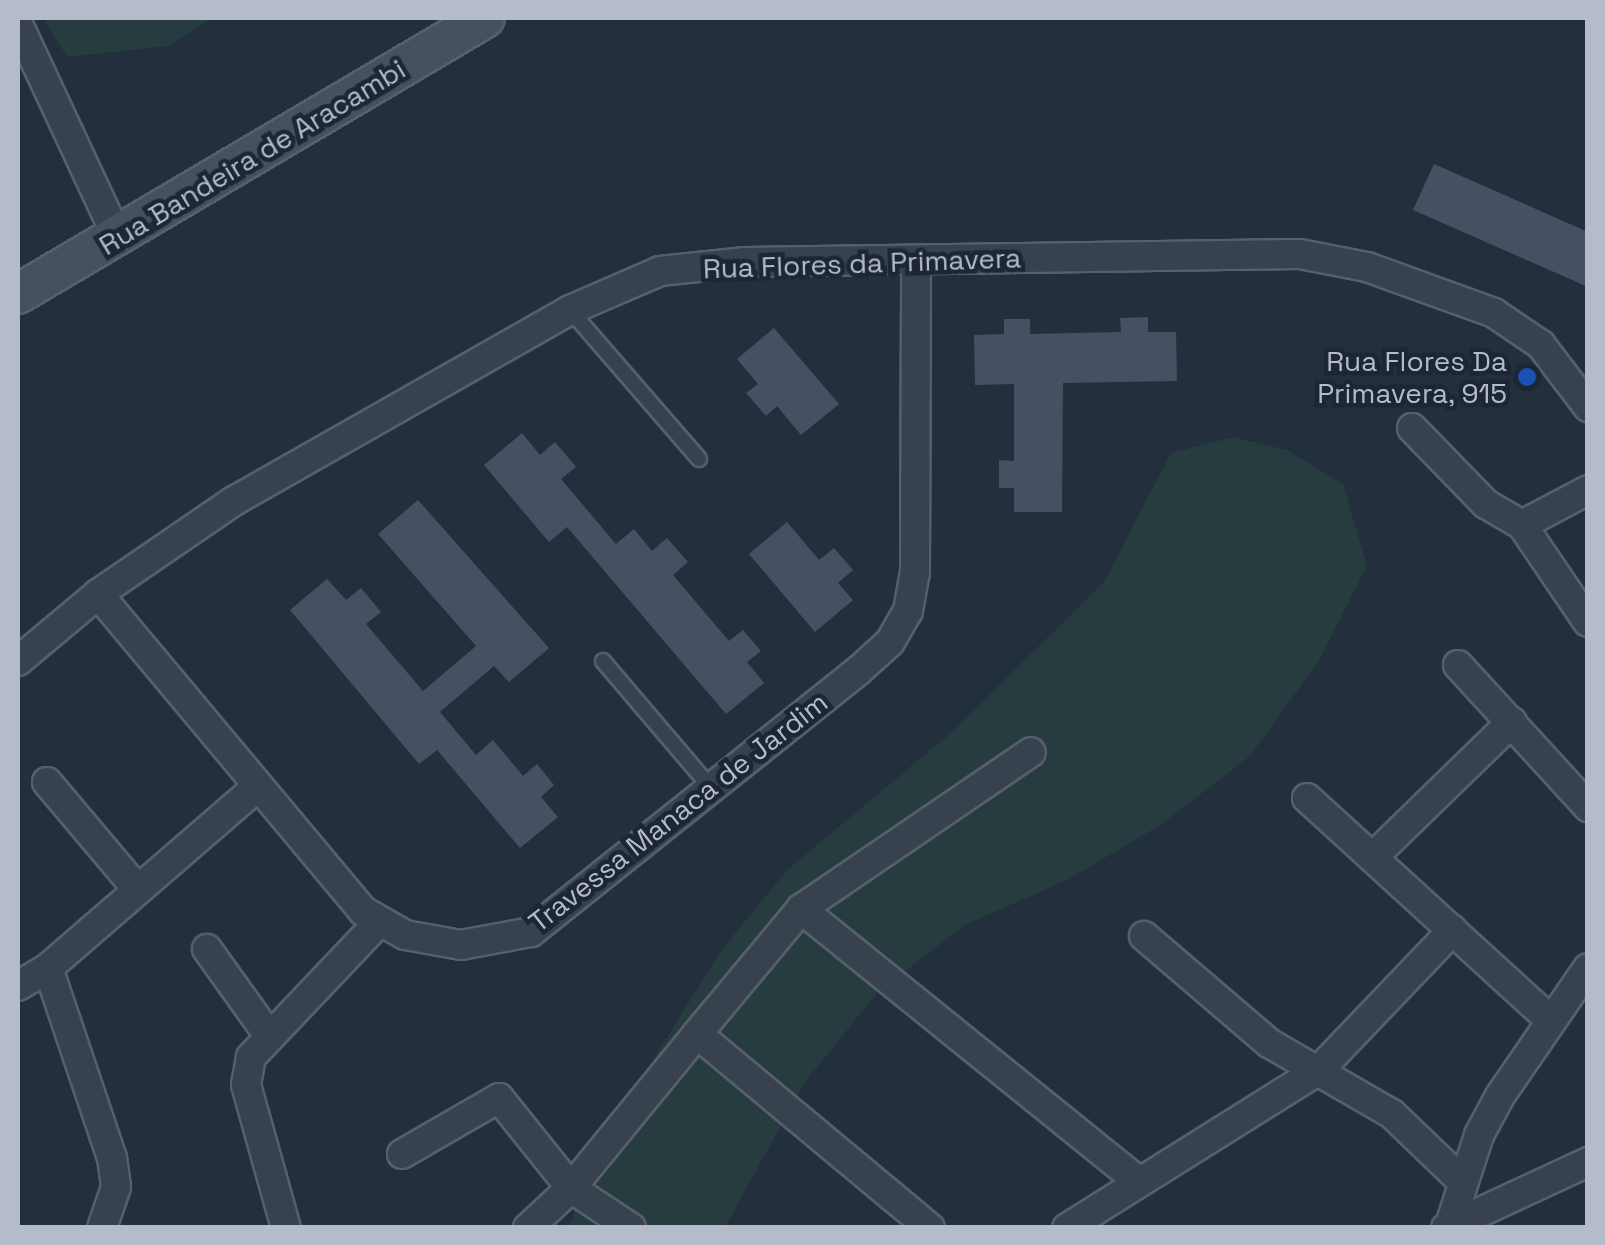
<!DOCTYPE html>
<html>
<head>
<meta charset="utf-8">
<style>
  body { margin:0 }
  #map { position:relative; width:1605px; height:1245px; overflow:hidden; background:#242f3e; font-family:"Space Grotesk",sans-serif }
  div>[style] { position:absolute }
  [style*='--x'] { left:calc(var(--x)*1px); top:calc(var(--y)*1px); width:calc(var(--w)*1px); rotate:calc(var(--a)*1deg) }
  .green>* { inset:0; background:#263c3f }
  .building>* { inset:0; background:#455162 }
  .roads { filter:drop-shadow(2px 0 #565f6c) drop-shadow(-2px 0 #565f6c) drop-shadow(0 2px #565f6c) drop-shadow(0 -2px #565f6c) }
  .lane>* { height:14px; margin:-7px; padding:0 7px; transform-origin:7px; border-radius:7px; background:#38414e }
  .street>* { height:28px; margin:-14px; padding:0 14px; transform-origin:14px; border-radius:14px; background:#38414e }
  .secondary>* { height:38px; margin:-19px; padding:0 19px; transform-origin:19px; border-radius:19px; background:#465061 }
  .dots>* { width:28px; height:28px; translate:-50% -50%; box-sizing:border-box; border:5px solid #1d2633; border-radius:50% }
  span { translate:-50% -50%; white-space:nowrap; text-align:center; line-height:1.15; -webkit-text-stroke:9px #1d2633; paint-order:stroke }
  .street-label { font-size:28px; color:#b4bcc9 }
  .poi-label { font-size:28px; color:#b4bcc9 }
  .right { translate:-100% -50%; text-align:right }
  .frame { position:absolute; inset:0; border:20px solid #b4bcc9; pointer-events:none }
</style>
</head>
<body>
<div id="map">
  <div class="green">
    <i style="clip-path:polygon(43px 18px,212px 18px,168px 46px,67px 57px)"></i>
    <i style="clip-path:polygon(1233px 437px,1287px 450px,1343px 484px,1367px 566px,1318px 662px,1250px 756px,1162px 824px,1069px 879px,965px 925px,877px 993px,805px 1082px,725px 1227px,568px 1228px,607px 1134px,720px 952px,787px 870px,952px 732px,1104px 582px,1171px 453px)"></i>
  </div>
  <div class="building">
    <i style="clip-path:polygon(1434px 164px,1588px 232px,1588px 287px,1413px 210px)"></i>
    <i style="clip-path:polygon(1148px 317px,1148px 332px,1176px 332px,1177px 381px,1063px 383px,1062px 512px,1014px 512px,1014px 488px,999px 488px,999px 460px,1014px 461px,1014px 384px,975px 385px,974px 335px,1004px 334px,1004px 319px,1030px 319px,1030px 334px,1121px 332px,1120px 318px)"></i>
    <i style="clip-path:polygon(774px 328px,839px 404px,801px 435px,777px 406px,766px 416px,746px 393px,758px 384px,737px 359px)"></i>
    <i style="clip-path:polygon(522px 433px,540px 455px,555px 442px,576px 467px,561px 479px,616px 544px,634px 529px,652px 551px,667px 538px,688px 562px,673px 575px,729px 641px,743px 630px,761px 651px,747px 662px,764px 683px,726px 714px,567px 527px,549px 542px,484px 465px)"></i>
    <i style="clip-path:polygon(418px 500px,549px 648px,509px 682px,494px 666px,440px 712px,476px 755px,493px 740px,523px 776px,537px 764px,554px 785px,541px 797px,558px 817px,520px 848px,437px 750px,419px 764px,290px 610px,327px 579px,346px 600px,361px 588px,381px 612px,366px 624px,423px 691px,456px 663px,476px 646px,378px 534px)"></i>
    <i style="clip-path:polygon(787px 522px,819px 560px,834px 548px,853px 570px,838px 583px,853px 600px,815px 632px,749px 554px)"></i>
  </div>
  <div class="roads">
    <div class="lane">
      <i style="--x:570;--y:310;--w:197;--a:49.1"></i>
      <i style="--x:603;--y:661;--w:167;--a:49.6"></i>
    </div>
    <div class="street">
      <i style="--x:18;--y:24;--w:236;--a:65"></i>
      <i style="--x:1412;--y:428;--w:106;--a:45.8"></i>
      <i style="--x:1486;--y:504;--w:42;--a:30.3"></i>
      <i style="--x:1588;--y:490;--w:75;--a:152.1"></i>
      <i style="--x:1522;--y:525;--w:117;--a:55.8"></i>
      <i style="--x:98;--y:594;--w:413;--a:50.1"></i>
      <i style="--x:363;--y:911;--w:48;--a:29.7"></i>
      <i style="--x:405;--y:935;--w:57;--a:10.1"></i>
      <i style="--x:461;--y:945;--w:71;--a:-10.5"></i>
      <i style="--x:531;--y:932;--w:418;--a:-38.6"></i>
      <i style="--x:858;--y:671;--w:43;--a:-42.2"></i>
      <i style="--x:890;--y:642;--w:36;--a:-60"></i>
      <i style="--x:908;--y:611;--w:39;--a:-80"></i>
      <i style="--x:915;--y:573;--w:313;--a:-89.8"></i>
      <i style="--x:18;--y:661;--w:104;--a:-39.9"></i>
      <i style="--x:98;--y:594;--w:165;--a:-34.4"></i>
      <i style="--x:234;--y:501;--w:386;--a:-29.6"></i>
      <i style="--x:570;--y:310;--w:98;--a:-23.4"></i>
      <i style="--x:660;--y:271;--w:86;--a:-6"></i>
      <i style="--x:746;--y:262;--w:554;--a:-0.83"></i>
      <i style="--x:1300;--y:254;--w:68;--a:11"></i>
      <i style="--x:1367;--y:267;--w:135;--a:19.9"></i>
      <i style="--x:1494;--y:313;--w:57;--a:34.2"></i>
      <i style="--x:1541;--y:345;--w:78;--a:52.8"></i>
      <i style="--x:1458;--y:665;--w:193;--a:47.5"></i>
      <i style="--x:47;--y:782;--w:141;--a:49.9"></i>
      <i style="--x:1307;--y:798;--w:328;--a:42.4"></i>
      <i style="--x:1375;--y:855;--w:191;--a:-44.2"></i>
      <i style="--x:801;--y:909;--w:432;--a:38.9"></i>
      <i style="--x:1144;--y:936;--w:165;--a:40.6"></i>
      <i style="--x:1269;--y:1043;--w:142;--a:30"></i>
      <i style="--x:1392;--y:1114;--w:98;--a:43.8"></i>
      <i style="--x:207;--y:949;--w:108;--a:54.4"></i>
      <i style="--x:48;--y:968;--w:200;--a:71.4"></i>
      <i style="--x:112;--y:1158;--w:29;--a:82"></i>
      <i style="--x:116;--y:1187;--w:43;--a:108.9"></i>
      <i style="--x:18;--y:986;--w:35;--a:-31"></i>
      <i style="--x:48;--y:968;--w:278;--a:-40.9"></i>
      <i style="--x:402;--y:1154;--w:112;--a:-30"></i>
      <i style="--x:499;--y:1098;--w:115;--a:51.3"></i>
      <i style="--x:571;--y:1188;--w:59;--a:137.1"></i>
      <i style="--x:1450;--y:1225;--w:95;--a:-72.1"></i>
      <i style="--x:1479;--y:1135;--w:44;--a:-61.7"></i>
      <i style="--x:1500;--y:1096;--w:155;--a:-55.5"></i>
      <i style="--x:286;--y:1228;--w:148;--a:-105.6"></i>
      <i style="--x:246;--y:1085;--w:28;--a:-80"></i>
      <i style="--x:251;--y:1057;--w:187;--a:-46.5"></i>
      <i style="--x:631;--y:1228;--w:72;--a:-146.3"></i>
      <i style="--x:571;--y:1188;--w:199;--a:-50.7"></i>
      <i style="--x:930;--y:1228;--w:303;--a:-140.2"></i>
      <i style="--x:697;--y:1034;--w:163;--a:-50.2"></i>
      <i style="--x:801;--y:909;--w:278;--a:-34.3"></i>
      <i style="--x:1067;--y:1228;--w:299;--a:-32.1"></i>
      <i style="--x:1320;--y:1069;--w:192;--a:-46.3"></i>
      <i style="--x:1446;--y:1228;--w:157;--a:-24.9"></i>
    </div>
    <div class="secondary">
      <i style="--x:18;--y:294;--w:542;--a:-30.58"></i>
    </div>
  </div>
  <div class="dots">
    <i style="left:1527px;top:377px;background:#1a4fb4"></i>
  </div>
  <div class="street-label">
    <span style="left:252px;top:157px;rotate:-31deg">Rua Bandeira de Aracambi</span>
    <span style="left:862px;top:263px;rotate:-2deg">Rua Flores da Primavera</span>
    <span style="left:678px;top:812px;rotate:-38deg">Travessa Manaca de Jardim</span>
  </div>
  <div class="poi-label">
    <span class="right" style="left:1507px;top:377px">Rua Flores Da<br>Primavera, 915</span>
  </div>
  <div class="frame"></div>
</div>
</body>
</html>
